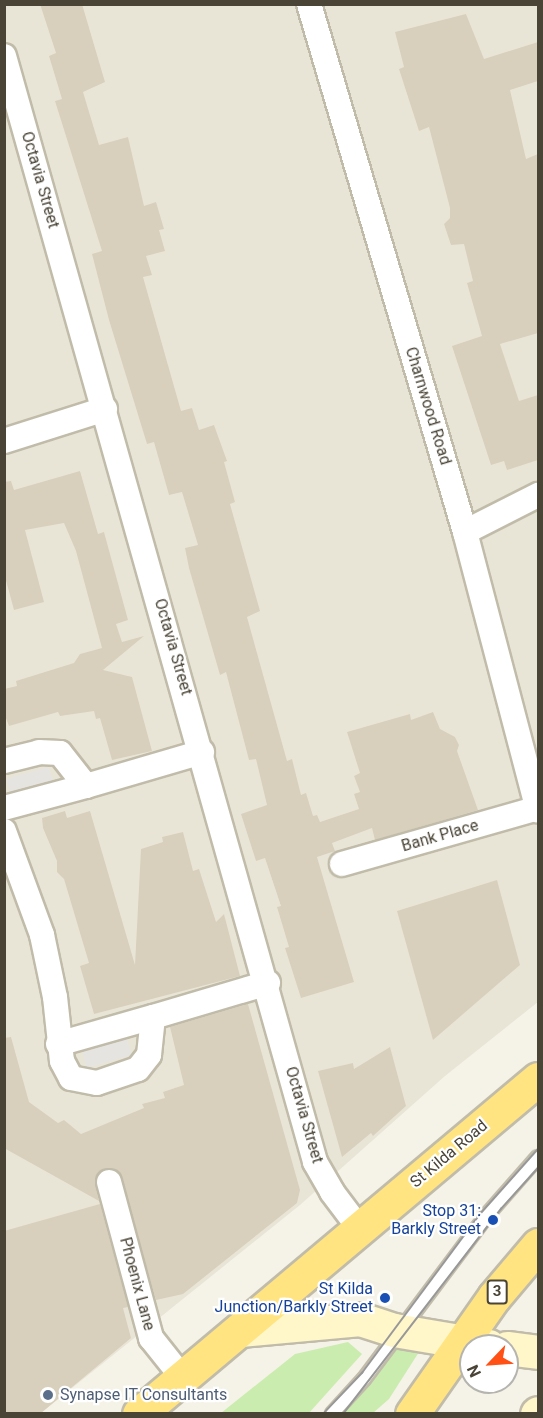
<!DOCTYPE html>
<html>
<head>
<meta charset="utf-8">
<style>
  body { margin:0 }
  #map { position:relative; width:543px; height:1418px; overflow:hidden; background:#f5f3e8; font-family:Roboto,sans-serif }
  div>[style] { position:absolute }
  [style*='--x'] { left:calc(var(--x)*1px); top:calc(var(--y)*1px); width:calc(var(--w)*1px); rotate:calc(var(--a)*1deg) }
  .residential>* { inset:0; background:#e9e5d6 }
  .green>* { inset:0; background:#caecaf }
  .parking>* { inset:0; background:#e6e4e0 }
  .building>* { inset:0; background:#d8d0bd }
  .roads { filter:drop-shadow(2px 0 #c1bcaa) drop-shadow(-2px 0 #c1bcaa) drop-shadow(0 2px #c1bcaa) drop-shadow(0 -2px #c1bcaa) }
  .service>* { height:12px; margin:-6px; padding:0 6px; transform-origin:6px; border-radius:6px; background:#fff }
  .minor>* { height:24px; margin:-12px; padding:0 12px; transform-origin:12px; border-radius:12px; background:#fff }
  .secondary>* { height:33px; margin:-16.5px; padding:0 16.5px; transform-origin:16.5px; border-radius:16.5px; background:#fff7c9 }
  .trunk>* { height:33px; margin:-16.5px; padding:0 16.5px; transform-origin:16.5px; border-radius:16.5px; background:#ffe481 }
  .tram>* { height:1.5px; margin:-0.75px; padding:0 0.75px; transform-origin:0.75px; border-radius:0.75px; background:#989898 }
  .dots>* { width:16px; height:16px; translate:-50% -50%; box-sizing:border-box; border:3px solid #fff; border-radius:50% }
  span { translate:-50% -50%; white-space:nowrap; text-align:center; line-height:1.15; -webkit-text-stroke:4.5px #fff; paint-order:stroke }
  .shield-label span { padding:2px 4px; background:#fff; border:2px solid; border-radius:4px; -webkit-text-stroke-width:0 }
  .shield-label { font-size:15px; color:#494436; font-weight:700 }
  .street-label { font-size:16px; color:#494436 }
  .transit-label { font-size:16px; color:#164399 }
  .right { translate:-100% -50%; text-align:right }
  .service-label { font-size:16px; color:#4e5e75 }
  .left { translate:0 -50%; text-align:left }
  .frame { position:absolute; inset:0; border:6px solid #494436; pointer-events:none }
  .north { position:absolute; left:459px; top:1334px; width:60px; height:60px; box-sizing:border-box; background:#fff; border:2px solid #b6b4af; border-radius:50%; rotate:245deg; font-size:16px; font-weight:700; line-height:24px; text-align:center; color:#494436 }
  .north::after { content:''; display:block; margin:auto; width:21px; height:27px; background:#ff5116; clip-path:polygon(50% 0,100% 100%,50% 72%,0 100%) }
</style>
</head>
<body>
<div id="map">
  <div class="residential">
    <i style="clip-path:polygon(5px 5px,538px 5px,538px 1002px,445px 1076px,300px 1205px,41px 1413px,5px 1414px)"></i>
  </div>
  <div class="green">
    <i style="clip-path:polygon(348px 1342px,362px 1354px,309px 1413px,221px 1413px,295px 1354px)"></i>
    <i style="clip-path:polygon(397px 1348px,419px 1352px,389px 1399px,373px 1413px,344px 1413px)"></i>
  </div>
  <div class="parking">
    <i style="clip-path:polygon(48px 767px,59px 793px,15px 806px,6px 779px)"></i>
    <i style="clip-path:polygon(123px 1026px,132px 1055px,87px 1068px,78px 1038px)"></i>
  </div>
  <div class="building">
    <i style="clip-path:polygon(40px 4px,82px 4px,105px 82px,83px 92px,99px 145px,128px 137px,144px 206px,156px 202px,164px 229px,159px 230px,165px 251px,146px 256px,152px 275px,143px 277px,181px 411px,192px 408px,199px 430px,214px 425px,227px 461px,224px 462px,235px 502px,230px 504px,260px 611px,247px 617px,287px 761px,292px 759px,301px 795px,306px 793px,313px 816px,317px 815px,320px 822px,359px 809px,354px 794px,360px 792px,354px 776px,360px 773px,347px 732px,410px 714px,411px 720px,433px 712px,440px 729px,455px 737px,459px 745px,457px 751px,478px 810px,375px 840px,372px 828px,332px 843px,335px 851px,317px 857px,354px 982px,301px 998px,285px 948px,289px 947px,277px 907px,281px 906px,265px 858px,256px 861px,241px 814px,267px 805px,256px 759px,249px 760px,226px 672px,220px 675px,189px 568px,185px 548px,198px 545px,182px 492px,169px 495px,154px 442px,147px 444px,109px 320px,92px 254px,102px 251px,55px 101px,62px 99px,49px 56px,56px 53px)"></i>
    <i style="clip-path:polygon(466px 14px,484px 59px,538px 42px,538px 81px,510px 90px,526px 159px,538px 154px,538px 333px,500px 344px,519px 401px,538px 395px,538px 460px,507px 470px,504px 461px,491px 465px,452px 346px,482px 336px,467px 283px,473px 281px,464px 244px,451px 245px,444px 224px,450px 218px,450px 208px,429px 127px,419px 131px,399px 69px,404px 67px,395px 32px)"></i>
    <i style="clip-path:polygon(80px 471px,98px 534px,104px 532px,128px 620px,116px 624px,122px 642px,144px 636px,103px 670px,132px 677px,152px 751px,112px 760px,100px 718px,96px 719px,94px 711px,60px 716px,58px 712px,9px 726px,4px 713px,4px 689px,17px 686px,16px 681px,74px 663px,80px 654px,102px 648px,76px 551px,64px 523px,25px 530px,44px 602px,14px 610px,4px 573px,4px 482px,11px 481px,14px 490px)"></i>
    <i style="clip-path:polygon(65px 811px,67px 818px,90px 811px,135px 965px,141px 849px,163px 842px,162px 837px,183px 832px,193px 871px,199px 869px,216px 922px,224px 914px,240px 976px,94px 1014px,80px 966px,89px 963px,64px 879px,57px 872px,57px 861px,43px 828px,42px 818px)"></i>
    <i style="clip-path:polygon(497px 880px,520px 965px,433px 1040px,397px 911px)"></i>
    <i style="clip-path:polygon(248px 1004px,300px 1190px,297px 1203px,183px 1294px,156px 1300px,119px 1172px,112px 1168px,99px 1172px,95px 1185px,99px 1201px,4px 1148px,4px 1038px,11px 1037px,29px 1102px,58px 1123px,64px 1120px,81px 1134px,144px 1108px,142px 1104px,165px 1098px,163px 1092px,184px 1085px,170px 1027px)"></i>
    <i style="clip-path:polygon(390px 1047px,406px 1106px,373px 1136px,371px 1133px,342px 1157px,318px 1071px,353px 1063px,354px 1069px)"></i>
    <i style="clip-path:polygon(100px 1204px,128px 1307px,123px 1308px,131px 1338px,41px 1413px,4px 1413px,4px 1231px)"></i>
  </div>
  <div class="roads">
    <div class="service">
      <i style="--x:332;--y:1414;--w:47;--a:-47.6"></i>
      <i style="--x:364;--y:1379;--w:205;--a:-53.1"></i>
      <i style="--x:487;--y:1215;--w:77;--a:-48.7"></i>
    </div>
    <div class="minor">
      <i style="--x:309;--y:4;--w:551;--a:73.54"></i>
      <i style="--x:465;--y:532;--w:288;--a:75.3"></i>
      <i style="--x:4;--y:56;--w:1149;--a:74.29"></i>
      <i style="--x:315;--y:1162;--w:34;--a:60"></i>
      <i style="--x:332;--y:1192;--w:46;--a:52.9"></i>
      <i style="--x:4;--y:441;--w:106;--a:-17.6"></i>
      <i style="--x:465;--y:532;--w:82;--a:-26.9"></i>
      <i style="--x:4;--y:761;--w:36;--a:-14"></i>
      <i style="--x:39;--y:752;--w:21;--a:3"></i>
      <i style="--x:60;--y:753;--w:42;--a:51.8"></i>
      <i style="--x:86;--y:786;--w:121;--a:-16.3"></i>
      <i style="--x:4;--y:808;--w:85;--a:-15"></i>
      <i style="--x:4;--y:831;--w:111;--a:69.9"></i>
      <i style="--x:42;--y:935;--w:63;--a:78.2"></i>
      <i style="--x:55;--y:997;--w:64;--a:83.8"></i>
      <i style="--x:62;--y:1061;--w:19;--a:62"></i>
      <i style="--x:71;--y:1078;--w:26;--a:11"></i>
      <i style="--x:97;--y:1083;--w:43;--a:-18.9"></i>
      <i style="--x:138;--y:1069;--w:18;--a:-52"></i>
      <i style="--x:149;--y:1055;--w:38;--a:-84"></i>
      <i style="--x:153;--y:1017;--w:120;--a:-16.5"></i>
      <i style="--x:342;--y:864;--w:204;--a:-15.9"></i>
      <i style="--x:58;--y:1044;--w:99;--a:-15.9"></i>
      <i style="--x:109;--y:1182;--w:162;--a:74.9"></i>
      <i style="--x:151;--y:1338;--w:50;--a:51.5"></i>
    </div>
    <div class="secondary">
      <i style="--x:240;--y:1330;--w:121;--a:-5.2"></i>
      <i style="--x:360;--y:1319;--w:36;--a:18"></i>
      <i style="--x:394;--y:1330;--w:96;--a:9.6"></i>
      <i style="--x:507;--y:1348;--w:31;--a:7"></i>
      <i style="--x:537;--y:1414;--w:1;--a:-45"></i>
    </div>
    <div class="trunk">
      <i style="--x:139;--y:1414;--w:521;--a:-40.02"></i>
      <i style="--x:412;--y:1414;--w:143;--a:-55"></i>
      <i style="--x:494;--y:1297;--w:68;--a:-49.8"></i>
    </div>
  </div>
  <div class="tram">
    <i style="--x:323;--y:1414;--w:57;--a:-46.4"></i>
    <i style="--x:362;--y:1373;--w:199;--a:-53.4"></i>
    <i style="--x:481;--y:1213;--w:86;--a:-48.3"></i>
    <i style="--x:343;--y:1414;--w:259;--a:-52.4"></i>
    <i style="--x:501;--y:1209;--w:55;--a:-47.9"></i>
  </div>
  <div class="dots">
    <i style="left:493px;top:1220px;background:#1a4fb4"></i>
    <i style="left:385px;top:1298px;background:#1a4fb4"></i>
    <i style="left:48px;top:1395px;background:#5c6f8a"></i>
  </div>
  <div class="shield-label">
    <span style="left:497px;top:1292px">3</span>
  </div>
  <div class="street-label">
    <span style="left:40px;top:180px;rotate:74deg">Octavia Street</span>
    <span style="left:428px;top:406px;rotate:73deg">Charnwood Road</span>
    <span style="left:173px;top:647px;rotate:74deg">Octavia Street</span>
    <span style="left:440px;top:836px;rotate:-16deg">Bank Place</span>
    <span style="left:304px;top:1115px;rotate:74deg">Octavia Street</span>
    <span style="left:449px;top:1154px;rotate:-40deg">St Kilda Road</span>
    <span style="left:137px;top:1284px;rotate:75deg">Phoenix Lane</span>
  </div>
  <div class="transit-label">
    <span class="right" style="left:481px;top:1220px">Stop 31:<br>Barkly Street</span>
    <span class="right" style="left:373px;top:1298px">St Kilda<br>Junction/Barkly Street</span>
  </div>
  <div class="service-label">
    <span class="left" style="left:60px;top:1395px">Synapse IT Consultants</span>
  </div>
  <div class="frame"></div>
  <div class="north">N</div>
</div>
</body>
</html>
